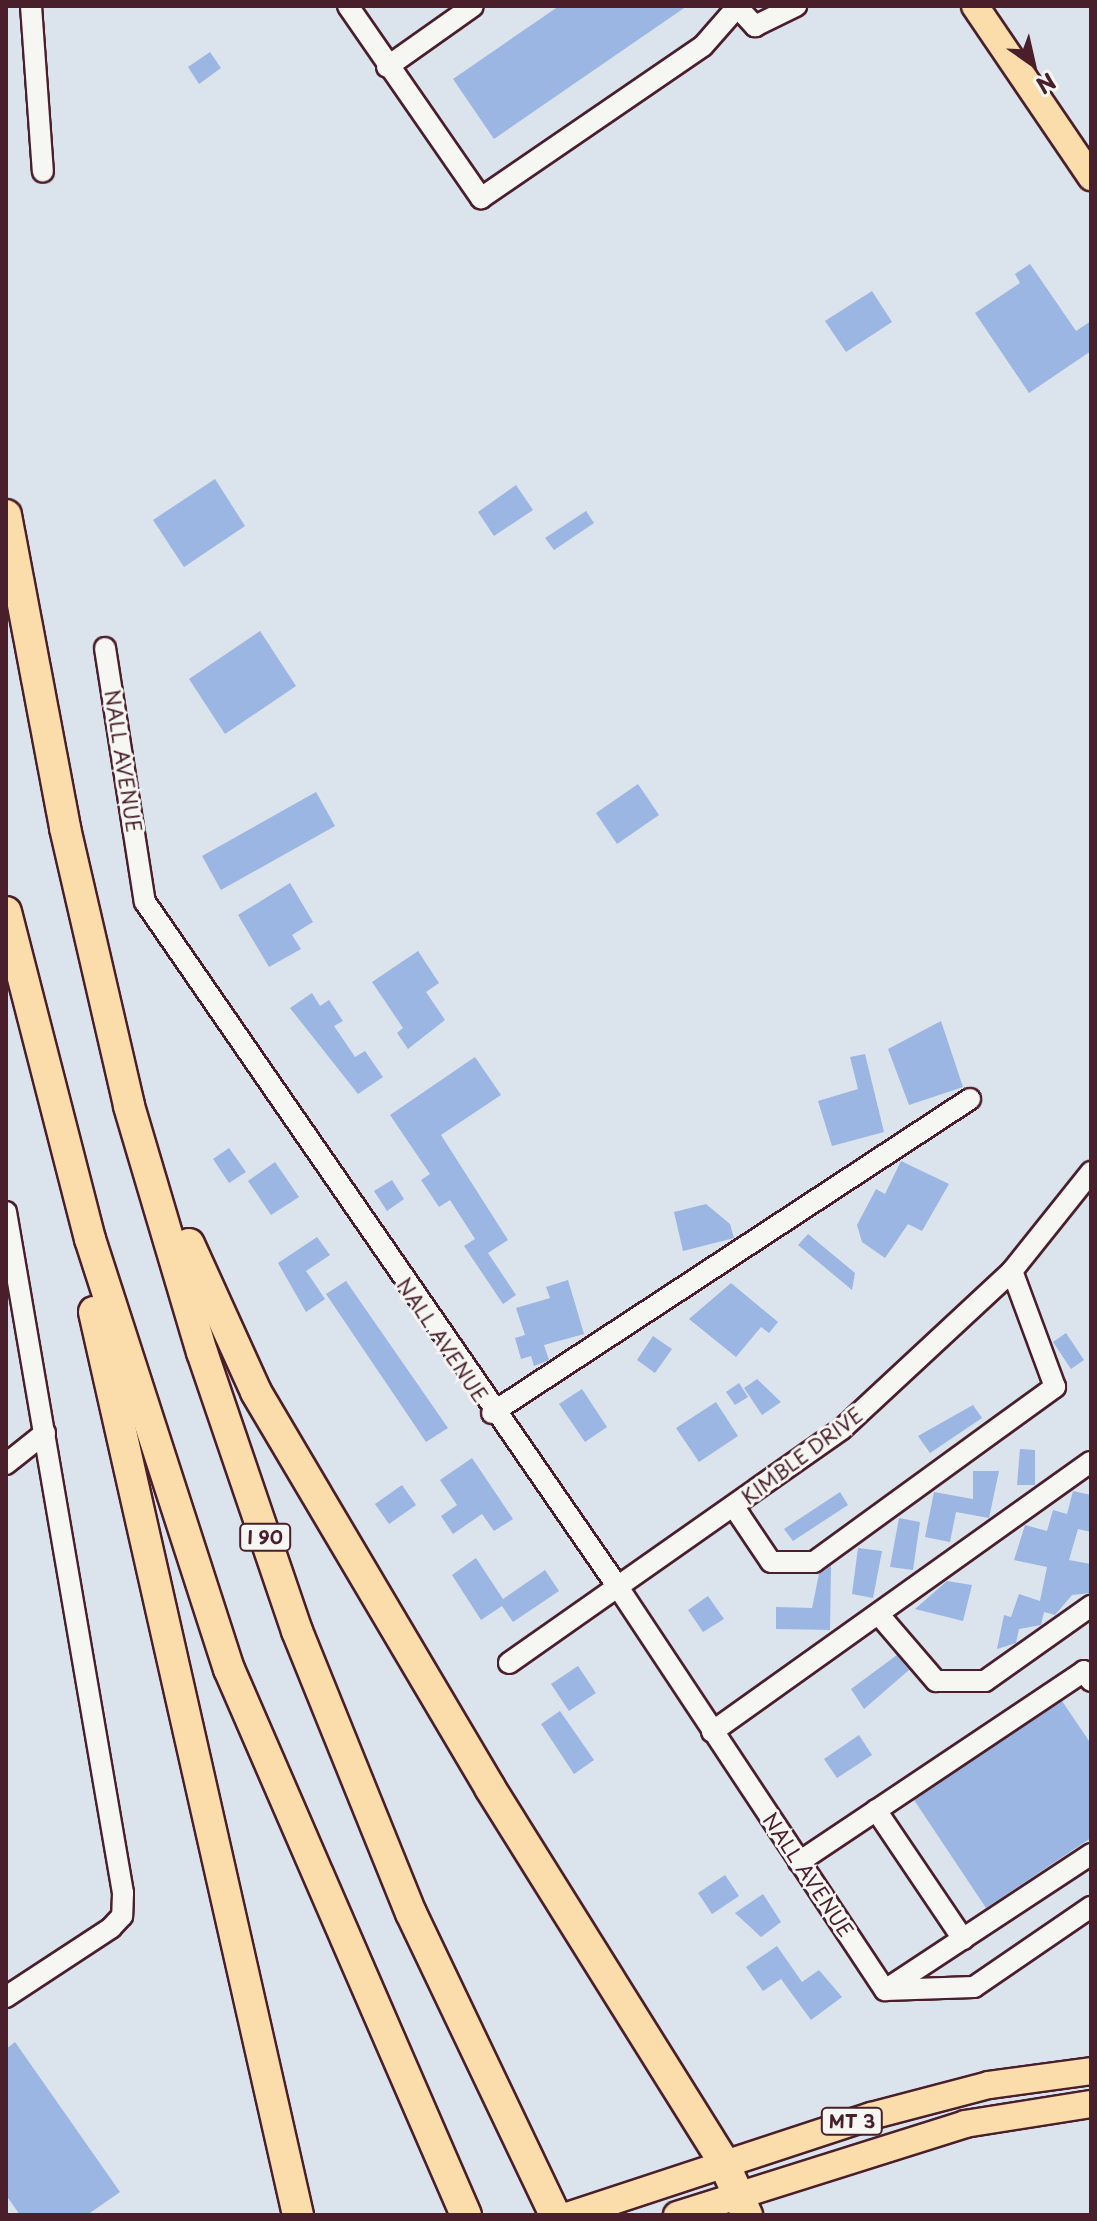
<!DOCTYPE html>
<html>
<head>
<meta charset="utf-8">
<style>
  body { margin:0 }
  #map { position:relative; width:1097px; height:2221px; overflow:hidden; background:#dbe3ed; font-family:"Playpen Sans",sans-serif }
  div>[style] { position:absolute }
  [style*='--x'] { left:calc(var(--x)*1px); top:calc(var(--y)*1px); width:calc(var(--w)*1px); rotate:calc(var(--a)*1deg) }
  .building>* { inset:0; background:#9bb6e2 }
  .roads { filter:drop-shadow(2px 0 #4a1f2b) drop-shadow(-2px 0 #4a1f2b) drop-shadow(0 2px #4a1f2b) drop-shadow(0 -2px #4a1f2b) }
  .minor>* { height:20px; margin:-10px; padding:0 10px; transform-origin:10px; border-radius:10px; background:#f6f6f2 }
  .major>* { height:26px; margin:-13px; padding:0 13px; transform-origin:13px; border-radius:13px; background:#faddab }
  .highway>* { height:30px; margin:-15px; padding:0 15px; transform-origin:15px; border-radius:15px; background:#faddab }
  span { translate:-50% -50%; white-space:nowrap; text-align:center; line-height:1.15; -webkit-text-stroke:6px #f6f6f2; paint-order:stroke }
  .shield-label span { padding:2px 6px; background:#f6f6f2; border:2px solid; border-radius:6px; -webkit-text-stroke-width:0 }
  .shield-label { font-size:18px; color:#4a1f2b; font-weight:700 }
  .street-label { font-size:20px; color:#4a1f2b }
  .frame { position:absolute; inset:0; border:8px solid #4a1f2b; pointer-events:none }
  .north { position:absolute; left:993px; top:24px; width:80px; height:80px; -webkit-text-stroke:6px #f6f6f2; paint-order:stroke; rotate:146deg; font-size:22px; font-weight:700; line-height:32px; text-align:center; color:#4a1f2b }
  .north::after { content:''; display:block; margin:auto; width:28px; height:36px; background:#4a1f2b; clip-path:polygon(50% 0,100% 100%,50% 72%,0 100%) }
</style>
</head>
<body>
<div id="map">
  <div class="building">
    <i style="clip-path:polygon(559px 6px,687px 6px,494px 139px,453px 79px)"></i>
    <i style="clip-path:polygon(210px 52px,221px 68px,199px 84px,188px 67px)"></i>
    <i style="clip-path:polygon(1030px 264px,1076px 331px,1091px 321px,1091px 351px,1029px 393px,975px 313px,1020px 283px,1015px 274px)"></i>
    <i style="clip-path:polygon(872px 291px,892px 322px,846px 352px,825px 321px)"></i>
    <i style="clip-path:polygon(215px 479px,245px 526px,184px 567px,153px 520px)"></i>
    <i style="clip-path:polygon(516px 485px,533px 510px,494px 536px,478px 512px)"></i>
    <i style="clip-path:polygon(586px 511px,594px 523px,554px 550px,545px 538px)"></i>
    <i style="clip-path:polygon(260px 631px,296px 686px,225px 734px,189px 679px)"></i>
    <i style="clip-path:polygon(638px 784px,659px 815px,617px 844px,596px 813px)"></i>
    <i style="clip-path:polygon(316px 792px,335px 826px,221px 890px,202px 856px)"></i>
    <i style="clip-path:polygon(290px 883px,313px 922px,292px 935px,301px 949px,269px 967px,238px 915px)"></i>
    <i style="clip-path:polygon(418px 951px,439px 983px,426px 992px,445px 1020px,408px 1049px,397px 1033px,403px 1028px,372px 982px)"></i>
    <i style="clip-path:polygon(312px 993px,320px 1006px,329px 1000px,343px 1021px,334px 1026px,355px 1057px,365px 1051px,383px 1077px,358px 1094px,290px 1008px)"></i>
    <i style="clip-path:polygon(941px 1021px,963px 1087px,909px 1105px,888px 1049px)"></i>
    <i style="clip-path:polygon(865px 1054px,884px 1132px,832px 1146px,818px 1101px,858px 1089px,850px 1057px)"></i>
    <i style="clip-path:polygon(475px 1057px,501px 1095px,441px 1135px,508px 1240px,488px 1253px,516px 1295px,503px 1304px,464px 1246px,475px 1239px,450px 1200px,439px 1207px,421px 1180px,430px 1174px,390px 1115px)"></i>
    <i style="clip-path:polygon(229px 1148px,246px 1172px,229px 1183px,213px 1159px)"></i>
    <i style="clip-path:polygon(901px 1161px,949px 1184px,922px 1231px,908px 1224px,885px 1258px,862px 1242px,857px 1225px,876px 1189px,885px 1194px)"></i>
    <i style="clip-path:polygon(275px 1162px,299px 1197px,271px 1215px,248px 1181px)"></i>
    <i style="clip-path:polygon(392px 1180px,404px 1199px,387px 1211px,374px 1191px)"></i>
    <i style="clip-path:polygon(706px 1204px,730px 1224px,734px 1238px,683px 1251px,674px 1212px)"></i>
    <i style="clip-path:polygon(808px 1234px,855px 1273px,852px 1290px,798px 1245px)"></i>
    <i style="clip-path:polygon(317px 1237px,330px 1255px,306px 1271px,325px 1299px,306px 1312px,278px 1263px)"></i>
    <i style="clip-path:polygon(568px 1280px,584px 1334px,544px 1345px,549px 1360px,534px 1366px,531px 1356px,521px 1359px,515px 1338px,525px 1335px,516px 1308px,550px 1298px,546px 1287px)"></i>
    <i style="clip-path:polygon(346px 1281px,448px 1428px,426px 1442px,326px 1294px)"></i>
    <i style="clip-path:polygon(731px 1283px,778px 1322px,769px 1333px,761px 1327px,736px 1357px,689px 1319px)"></i>
    <i style="clip-path:polygon(1066px 1333px,1084px 1360px,1071px 1369px,1053px 1342px)"></i>
    <i style="clip-path:polygon(653px 1336px,672px 1349px,655px 1373px,637px 1360px)"></i>
    <i style="clip-path:polygon(757px 1379px,781px 1402px,762px 1415px,744px 1388px)"></i>
    <i style="clip-path:polygon(739px 1383px,748px 1397px,735px 1405px,726px 1392px)"></i>
    <i style="clip-path:polygon(582px 1389px,607px 1427px,585px 1442px,559px 1404px)"></i>
    <i style="clip-path:polygon(716px 1402px,738px 1436px,699px 1462px,676px 1428px)"></i>
    <i style="clip-path:polygon(973px 1405px,982px 1418px,930px 1453px,918px 1436px)"></i>
    <i style="clip-path:polygon(1020px 1449px,1035px 1450px,1035px 1485px,1017px 1485px)"></i>
    <i style="clip-path:polygon(472px 1458px,513px 1519px,494px 1531px,482px 1514px,453px 1534px,441px 1516px,457px 1505px,440px 1480px)"></i>
    <i style="clip-path:polygon(973px 1471px,999px 1471px,989px 1518px,956px 1512px,950px 1542px,925px 1537px,934px 1492px,973px 1499px)"></i>
    <i style="clip-path:polygon(402px 1485px,416px 1505px,389px 1524px,375px 1504px)"></i>
    <i style="clip-path:polygon(1073px 1491px,1091px 1495px,1091px 1532px,1078px 1529px,1069px 1560px,1091px 1564px,1091px 1593px,1072px 1595px,1055px 1615px,1044px 1612px,1041px 1625px,1019px 1629px,1016px 1643px,997px 1649px,1004px 1615px,1011px 1617px,1019px 1594px,1040px 1601px,1047px 1567px,1014px 1560px,1025px 1525px,1047px 1531px,1053px 1510px,1067px 1514px)"></i>
    <i style="clip-path:polygon(840px 1492px,848px 1505px,793px 1541px,784px 1529px)"></i>
    <i style="clip-path:polygon(899px 1518px,920px 1522px,913px 1570px,890px 1567px)"></i>
    <i style="clip-path:polygon(858px 1548px,882px 1551px,873px 1598px,852px 1594px)"></i>
    <i style="clip-path:polygon(476px 1558px,503px 1599px,545px 1570px,559px 1591px,513px 1622px,502px 1606px,481px 1620px,452px 1575px)"></i>
    <i style="clip-path:polygon(831px 1566px,830px 1630px,776px 1629px,776px 1607px,812px 1608px,819px 1574px)"></i>
    <i style="clip-path:polygon(947px 1581px,972px 1585px,963px 1621px,915px 1609px)"></i>
    <i style="clip-path:polygon(708px 1596px,724px 1619px,703px 1632px,688px 1610px)"></i>
    <i style="clip-path:polygon(897px 1655px,909px 1670px,864px 1709px,851px 1689px)"></i>
    <i style="clip-path:polygon(578px 1666px,596px 1693px,569px 1711px,551px 1684px)"></i>
    <i style="clip-path:polygon(1062px 1701px,1091px 1744px,1091px 1838px,986px 1908px,914px 1800px)"></i>
    <i style="clip-path:polygon(560px 1711px,594px 1760px,574px 1774px,541px 1724px)"></i>
    <i style="clip-path:polygon(859px 1735px,872px 1755px,837px 1778px,824px 1759px)"></i>
    <i style="clip-path:polygon(725px 1875px,739px 1896px,712px 1914px,698px 1893px)"></i>
    <i style="clip-path:polygon(763px 1894px,781px 1922px,761px 1937px,735px 1913px)"></i>
    <i style="clip-path:polygon(777px 1946px,802px 1982px,819px 1970px,842px 1997px,811px 2020px,781px 1979px,763px 1991px,746px 1967px)"></i>
    <i style="clip-path:polygon(15px 2042px,120px 2192px,87px 2215px,20px 2215px,6px 2195px,6px 2049px)"></i>
  </div>
  <div class="roads">
    <div class="minor">
      <i style="--x:31;--y:6;--w:166;--a:85.9"></i>
      <i style="--x:348;--y:6;--w:234;--a:55.3"></i>
      <i style="--x:481;--y:198;--w:269;--a:-34.4"></i>
      <i style="--x:703;--y:46;--w:53;--a:-48.8"></i>
      <i style="--x:741;--y:11;--w:21;--a:47"></i>
      <i style="--x:755;--y:26;--w:46;--a:-26"></i>
      <i style="--x:387;--y:67;--w:105;--a:-35.3"></i>
      <i style="--x:105;--y:648;--w:257;--a:81.1"></i>
      <i style="--x:145;--y:902;--w:836;--a:55.38"></i>
      <i style="--x:620;--y:1590;--w:480;--a:56.5"></i>
      <i style="--x:6;--y:1212;--w:691;--a:80.25"></i>
      <i style="--x:123;--y:1893;--w:23;--a:92"></i>
      <i style="--x:122;--y:1916;--w:16;--a:133"></i>
      <i style="--x:111;--y:1928;--w:126;--a:146.7"></i>
      <i style="--x:492;--y:1413;--w:572;--a:-33.3"></i>
      <i style="--x:6;--y:1464;--w:50;--a:-38.5"></i>
      <i style="--x:734;--y:1507;--w:66;--a:56.1"></i>
      <i style="--x:771;--y:1562;--w:43;--a:0"></i>
      <i style="--x:814;--y:1562;--w:298;--a:-36"></i>
      <i style="--x:1055;--y:1387;--w:124;--a:-110.3"></i>
      <i style="--x:880;--y:1616;--w:86;--a:49.3"></i>
      <i style="--x:936;--y:1681;--w:49;--a:0"></i>
      <i style="--x:985;--y:1681;--w:130;--a:-35.3"></i>
      <i style="--x:509;--y:1663;--w:407;--a:-35.1"></i>
      <i style="--x:842;--y:1429;--w:232;--a:-42.9"></i>
      <i style="--x:1012;--y:1271;--w:127;--a:-51.4"></i>
      <i style="--x:712;--y:1732;--w:465;--a:-35.5"></i>
      <i style="--x:876;--y:1810;--w:156;--a:56"></i>
      <i style="--x:799;--y:1862;--w:343;--a:-33.8"></i>
      <i style="--x:1084;--y:1671;--w:12;--a:55"></i>
      <i style="--x:885;--y:1990;--w:247;--a:-33.4"></i>
      <i style="--x:885;--y:1990;--w:89;--a:-1.9"></i>
      <i style="--x:974;--y:1987;--w:142;--a:-34.4"></i>
    </div>
    <div class="major">
      <i style="--x:975;--y:6;--w:207;--a:55.8"></i>
      <i style="--x:570;--y:2215;--w:317;--a:-18.2"></i>
      <i style="--x:871;--y:2116;--w:122;--a:-14.7"></i>
      <i style="--x:989;--y:2085;--w:103;--a:-7.8"></i>
      <i style="--x:677;--y:2215;--w:302;--a:-17.5"></i>
      <i style="--x:965;--y:2124;--w:128;--a:-9"></i>
    </div>
    <div class="highway">
      <i style="--x:6;--y:515;--w:319;--a:79.3"></i>
      <i style="--x:65;--y:828;--w:285;--a:77"></i>
      <i style="--x:129;--y:1106;--w:257;--a:73.5"></i>
      <i style="--x:202;--y:1352;--w:295;--a:71.2"></i>
      <i style="--x:297;--y:1631;--w:304;--a:68"></i>
      <i style="--x:411;--y:1913;--w:335;--a:64.5"></i>
      <i style="--x:6;--y:912;--w:338;--a:75.6"></i>
      <i style="--x:90;--y:1239;--w:452;--a:72.1"></i>
      <i style="--x:229;--y:1669;--w:595;--a:66.54"></i>
      <i style="--x:189;--y:1244;--w:162;--a:65.6"></i>
      <i style="--x:256;--y:1392;--w:460;--a:59.4"></i>
      <i style="--x:490;--y:1788;--w:440;--a:58"></i>
      <i style="--x:723;--y:2161;--w:59;--a:66"></i>
      <i style="--x:94;--y:1312;--w:926;--a:77.27"></i>
    </div>
  </div>
  <div class="shield-label">
    <span style="left:265px;top:1537px">I 90</span>
    <span style="left:852px;top:2121px">MT 3</span>
  </div>
  <div class="street-label">
    <span style="left:123px;top:761px;rotate:81deg">NALL AVENUE</span>
    <span style="left:442px;top:1340px;rotate:56deg">NALL AVENUE</span>
    <span style="left:802px;top:1456px;rotate:-37deg">KIMBLE DRIVE</span>
    <span style="left:808px;top:1875px;rotate:56deg">NALL AVENUE</span>
  </div>
  <div class="frame"></div>
  <div class="north">N</div>
</div>
</body>
</html>
